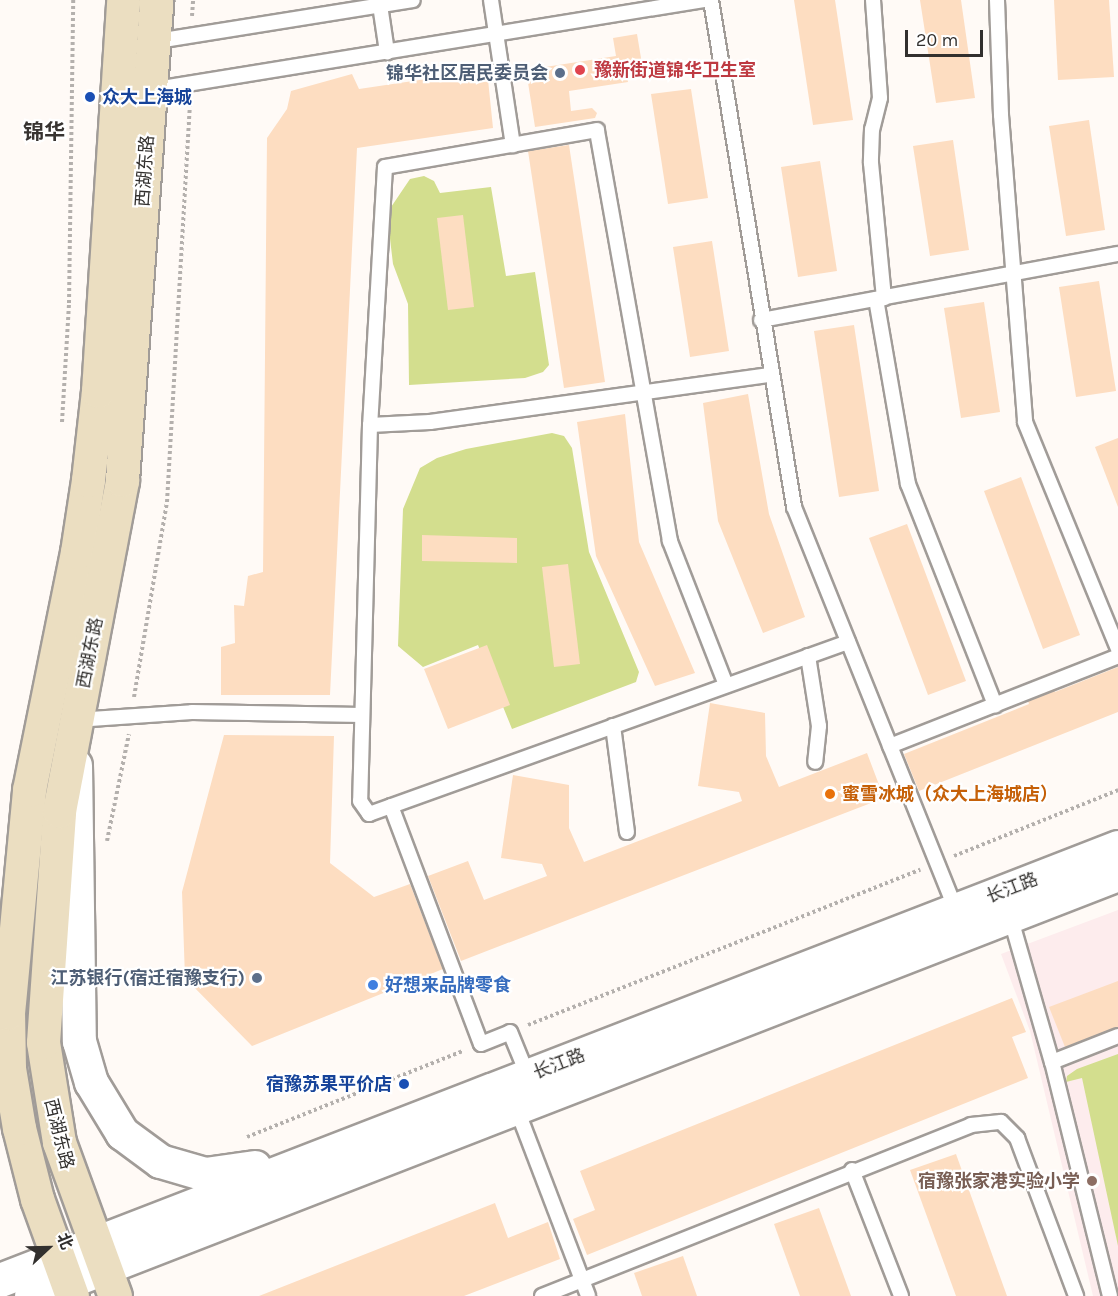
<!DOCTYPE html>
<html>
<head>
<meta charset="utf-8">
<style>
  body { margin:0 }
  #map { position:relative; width:1118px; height:1296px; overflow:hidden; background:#fffaf6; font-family:Karla,"Noto Sans SC",sans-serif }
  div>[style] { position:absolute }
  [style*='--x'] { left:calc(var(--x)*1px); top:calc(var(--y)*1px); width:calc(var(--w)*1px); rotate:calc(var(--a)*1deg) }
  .education>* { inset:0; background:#fdeced }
  .green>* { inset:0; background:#d3de8e }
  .building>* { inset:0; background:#fdddc1 }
  .path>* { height:4px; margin-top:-2px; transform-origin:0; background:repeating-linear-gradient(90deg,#b4b0ad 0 3px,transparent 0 6px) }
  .roads { filter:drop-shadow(2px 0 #a19c98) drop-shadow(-2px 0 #a19c98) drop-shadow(0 2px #a19c98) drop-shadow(0 -2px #a19c98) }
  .service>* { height:14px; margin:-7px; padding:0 7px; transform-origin:7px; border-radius:7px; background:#fff }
  .tertiary>* { height:33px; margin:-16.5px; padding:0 16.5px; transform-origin:16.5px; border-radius:16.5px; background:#fff }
  .secondary>* { height:33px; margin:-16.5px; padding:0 16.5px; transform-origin:16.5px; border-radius:16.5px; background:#ebdec1 }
  .dots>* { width:16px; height:16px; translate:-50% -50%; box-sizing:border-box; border:3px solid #fff; border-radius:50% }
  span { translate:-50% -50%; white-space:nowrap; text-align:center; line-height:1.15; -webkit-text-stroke:4.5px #fff; paint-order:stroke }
  .health-label { font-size:18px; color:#be3a42; font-weight:700 }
  .left { translate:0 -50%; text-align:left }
  .service-label { font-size:18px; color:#4e5e75; font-weight:700 }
  .right { translate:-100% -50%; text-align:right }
  .transit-label { font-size:18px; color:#164399; font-weight:700 }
  .street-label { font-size:18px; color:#32302e }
  .food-label { font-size:18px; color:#c56008; font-weight:700 }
  .shop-label { font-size:18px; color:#366cbe; font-weight:700 }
  .education-label { font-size:18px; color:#785e54; font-weight:700 }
  .quarter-label { font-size:21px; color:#383431; font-weight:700 }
  .north { position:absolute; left:18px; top:1218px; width:60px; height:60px; -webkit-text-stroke:4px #fff; paint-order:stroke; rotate:68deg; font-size:16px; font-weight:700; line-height:24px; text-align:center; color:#32302e }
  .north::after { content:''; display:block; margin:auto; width:21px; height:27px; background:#32302e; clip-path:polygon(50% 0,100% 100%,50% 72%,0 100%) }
  .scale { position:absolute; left:905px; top:30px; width:78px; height:27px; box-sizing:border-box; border:3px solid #32302e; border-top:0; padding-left:8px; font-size:18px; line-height:21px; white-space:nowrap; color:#32302e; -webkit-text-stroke:4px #fff; paint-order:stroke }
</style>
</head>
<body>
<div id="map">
  <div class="education">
    <i style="clip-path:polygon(1118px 910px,1118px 1296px,1093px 1296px,1030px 1031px,1001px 954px)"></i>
  </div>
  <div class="green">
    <i style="clip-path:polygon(424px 176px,434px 181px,440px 193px,491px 187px,506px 276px,535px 272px,549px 365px,543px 372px,525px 378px,409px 385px,408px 304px,393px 264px,387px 213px,410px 179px)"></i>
    <i style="clip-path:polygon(552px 433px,564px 436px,572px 448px,589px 552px,639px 672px,636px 682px,512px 729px,478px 645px,423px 667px,398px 646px,403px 509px,420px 468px,437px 458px,466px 449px)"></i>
    <i style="clip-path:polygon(1118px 1054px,1118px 1246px,1082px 1078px,1066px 1082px,1067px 1076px,1077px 1069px)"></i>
  </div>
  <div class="building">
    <i style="clip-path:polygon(794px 0,835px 0,853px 120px,813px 125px)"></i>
    <i style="clip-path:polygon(920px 0,961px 0,975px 98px,936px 103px)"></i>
    <i style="clip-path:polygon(1054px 0,1109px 0,1114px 77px,1058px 80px)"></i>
    <i style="clip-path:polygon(637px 34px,642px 64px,625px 67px,628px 82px,569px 91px,571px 111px,592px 108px,597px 113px,595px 118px,535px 127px,526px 70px,616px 56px,613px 38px)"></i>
    <i style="clip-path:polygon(487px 70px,493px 128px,357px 148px,330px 695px,221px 695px,221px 647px,235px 643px,234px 605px,244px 606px,248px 576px,263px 572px,267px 138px,287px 109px,291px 91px,352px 74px,359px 89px)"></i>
    <i style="clip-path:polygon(691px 89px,708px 198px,668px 204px,651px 94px)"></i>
    <i style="clip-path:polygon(1089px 120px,1105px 230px,1066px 236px,1049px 126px)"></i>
    <i style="clip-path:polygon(953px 140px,969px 250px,930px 256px,913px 146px)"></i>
    <i style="clip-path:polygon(569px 145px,605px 382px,564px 388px,528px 151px)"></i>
    <i style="clip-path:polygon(820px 161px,837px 271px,798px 277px,781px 167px)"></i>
    <i style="clip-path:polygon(463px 215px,474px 307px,448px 310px,437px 218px)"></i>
    <i style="clip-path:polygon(712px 241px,729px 351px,690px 357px,673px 247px)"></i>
    <i style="clip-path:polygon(1099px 281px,1116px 391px,1076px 397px,1059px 287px)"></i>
    <i style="clip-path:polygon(984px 302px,1000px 412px,961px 418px,944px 308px)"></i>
    <i style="clip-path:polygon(854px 325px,879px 491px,839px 497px,814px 331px)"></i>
    <i style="clip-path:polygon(748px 394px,769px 514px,805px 617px,763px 633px,718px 521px,703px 403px)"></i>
    <i style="clip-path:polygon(625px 414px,639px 542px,695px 673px,655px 686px,596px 556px,577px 422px)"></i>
    <i style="clip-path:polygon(1118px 438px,1118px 507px,1095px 447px)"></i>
    <i style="clip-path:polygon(1021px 477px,1080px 635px,1043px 649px,984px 491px)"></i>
    <i style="clip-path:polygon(907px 524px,966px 681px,928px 695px,869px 538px)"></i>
    <i style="clip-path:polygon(422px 535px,517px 538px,517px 563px,422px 561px)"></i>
    <i style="clip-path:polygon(568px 564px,580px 664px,554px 667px,542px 567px)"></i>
    <i style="clip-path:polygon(487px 645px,510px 705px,448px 729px,424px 669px)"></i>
    <i style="clip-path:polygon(1118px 667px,1118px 712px,919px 791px,904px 754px,1029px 704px,1026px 695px,1052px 685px,1055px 692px)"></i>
    <i style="clip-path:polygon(710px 703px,765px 713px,766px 756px,779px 787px,867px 753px,884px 798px,461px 961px,428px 876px,468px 861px,484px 900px,547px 876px,542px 864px,501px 858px,513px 775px,569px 785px,569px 828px,584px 862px,742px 801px,739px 792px,698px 786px)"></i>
    <i style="clip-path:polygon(224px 735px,334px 736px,330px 863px,374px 897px,410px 884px,443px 969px,252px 1046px,185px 978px,182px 892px)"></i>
    <i style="clip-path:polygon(1118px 981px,1118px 1027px,1065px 1047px,1049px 1007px)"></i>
    <i style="clip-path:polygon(1012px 998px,1026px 1032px,1012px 1037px,1028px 1078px,587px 1255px,573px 1219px,595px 1210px,580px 1171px)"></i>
    <i style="clip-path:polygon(956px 1154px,1007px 1296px,956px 1296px,910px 1170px)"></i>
    <i style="clip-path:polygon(495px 1203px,508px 1238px,548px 1222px,560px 1259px,464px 1296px,259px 1296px)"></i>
    <i style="clip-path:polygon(819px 1208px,851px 1296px,800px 1296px,774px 1224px)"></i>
    <i style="clip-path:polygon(683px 1256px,697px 1296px,642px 1296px,634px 1273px)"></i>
  </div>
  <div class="path">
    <i style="--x:192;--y:16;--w:16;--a:-86"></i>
    <i style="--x:62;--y:422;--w:119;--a:-86.6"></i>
    <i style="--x:69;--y:303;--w:303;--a:-89.2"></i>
    <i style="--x:134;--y:697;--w:198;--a:-80.4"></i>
    <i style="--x:167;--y:502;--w:401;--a:-86.7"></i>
    <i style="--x:107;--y:841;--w:109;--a:-78.4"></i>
    <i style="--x:954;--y:856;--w:177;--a:-21.9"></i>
    <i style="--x:528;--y:1025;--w:422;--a:-21.6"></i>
    <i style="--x:247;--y:1137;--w:232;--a:-21.7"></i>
  </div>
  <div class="roads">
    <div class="service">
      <i style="--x:491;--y:0;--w:147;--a:81.4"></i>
      <i style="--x:711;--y:0;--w:514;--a:80.7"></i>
      <i style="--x:794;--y:507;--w:433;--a:68.1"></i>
      <i style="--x:873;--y:0;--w:98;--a:85.9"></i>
      <i style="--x:880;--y:98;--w:32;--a:104"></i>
      <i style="--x:872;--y:129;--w:34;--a:92"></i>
      <i style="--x:871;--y:163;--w:136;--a:84.5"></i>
      <i style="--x:997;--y:0;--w:115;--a:88"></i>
      <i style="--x:1001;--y:115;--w:308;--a:85.5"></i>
      <i style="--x:1025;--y:422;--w:245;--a:67.7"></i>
      <i style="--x:380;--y:5;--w:48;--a:81.5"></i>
      <i style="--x:151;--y:42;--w:265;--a:-9.1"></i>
      <i style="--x:150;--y:90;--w:561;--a:-9.23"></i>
      <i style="--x:876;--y:299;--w:188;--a:80.2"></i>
      <i style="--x:908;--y:484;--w:238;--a:68.5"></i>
      <i style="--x:761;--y:320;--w:363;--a:-10.5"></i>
      <i style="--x:370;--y:425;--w:60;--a:-2.9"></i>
      <i style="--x:430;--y:422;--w:343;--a:-7.9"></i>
      <i style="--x:808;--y:656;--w:71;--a:81.1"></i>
      <i style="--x:819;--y:726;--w:36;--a:96"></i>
      <i style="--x:726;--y:685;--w:155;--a:-111.3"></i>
      <i style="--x:670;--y:541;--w:417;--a:-100.1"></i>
      <i style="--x:597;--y:130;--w:215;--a:170.1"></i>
      <i style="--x:385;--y:167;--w:258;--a:93.3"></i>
      <i style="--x:370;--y:425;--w:376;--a:91.5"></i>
      <i style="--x:360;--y:801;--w:16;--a:55"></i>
      <i style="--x:369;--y:814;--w:509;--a:-19.75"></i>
      <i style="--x:76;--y:720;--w:116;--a:-3.9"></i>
      <i style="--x:192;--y:712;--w:170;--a:1"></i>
      <i style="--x:613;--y:726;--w:107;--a:82.5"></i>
      <i style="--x:890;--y:746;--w:245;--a:-21.5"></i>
      <i style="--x:391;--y:806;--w:254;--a:69.3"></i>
      <i style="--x:481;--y:1044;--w:31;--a:-22"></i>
      <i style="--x:510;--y:1032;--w:48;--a:67.8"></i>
      <i style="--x:1010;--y:916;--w:152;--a:74"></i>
      <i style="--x:516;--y:1107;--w:202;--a:69.1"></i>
      <i style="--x:852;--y:1170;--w:135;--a:68.7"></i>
      <i style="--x:542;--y:1296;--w:462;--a:-21.7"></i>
      <i style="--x:971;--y:1125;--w:30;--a:-6"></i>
      <i style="--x:1001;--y:1122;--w:23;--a:45"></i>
      <i style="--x:1017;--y:1138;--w:169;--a:69.5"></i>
      <i style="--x:1110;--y:1296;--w:241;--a:-103.9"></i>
      <i style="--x:1052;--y:1062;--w:71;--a:-21.5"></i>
    </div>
    <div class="tertiary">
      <i style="--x:75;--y:765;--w:276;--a:89.2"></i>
      <i style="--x:79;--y:1041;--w:43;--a:73.7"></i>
      <i style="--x:91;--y:1082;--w:60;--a:58.7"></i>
      <i style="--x:122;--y:1133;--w:47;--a:36.4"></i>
      <i style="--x:160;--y:1161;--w:47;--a:16.1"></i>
      <i style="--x:205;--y:1174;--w:50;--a:-8"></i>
      <i style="--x:0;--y:1280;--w:1199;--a:-21.17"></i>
      <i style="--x:31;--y:1296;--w:1166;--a:-21.22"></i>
    </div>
    <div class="secondary">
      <i style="--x:72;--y:1296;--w:103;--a:-109.8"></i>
      <i style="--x:37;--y:1199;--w:73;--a:-104.2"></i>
      <i style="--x:19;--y:1128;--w:61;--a:-99.5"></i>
      <i style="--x:9;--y:1068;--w:55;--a:-91"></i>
      <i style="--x:8;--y:1013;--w:224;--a:-84.6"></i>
      <i style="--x:29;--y:790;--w:243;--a:-78.6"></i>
      <i style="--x:77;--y:552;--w:73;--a:-81.3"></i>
      <i style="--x:88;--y:480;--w:90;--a:-83.6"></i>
      <i style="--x:98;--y:391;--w:392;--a:-86.3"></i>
      <i style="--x:115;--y:1296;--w:164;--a:-110"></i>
      <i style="--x:59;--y:1142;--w:101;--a:-99.1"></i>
      <i style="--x:43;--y:1042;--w:232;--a:-86"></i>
      <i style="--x:59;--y:811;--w:337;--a:-79.2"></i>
      <i style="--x:122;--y:480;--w:481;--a:-85.9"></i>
    </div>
  </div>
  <div class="dots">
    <i style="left:580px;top:70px;background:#e0444e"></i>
    <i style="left:560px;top:73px;background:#5c6f8a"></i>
    <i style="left:90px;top:97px;background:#1a4fb4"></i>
    <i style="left:830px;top:794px;background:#e8710a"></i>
    <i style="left:257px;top:978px;background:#5c6f8a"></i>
    <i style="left:373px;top:985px;background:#3f7fe0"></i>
    <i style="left:404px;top:1084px;background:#1a4fb4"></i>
    <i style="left:1092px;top:1181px;background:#8d6e63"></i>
  </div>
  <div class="health-label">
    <span class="left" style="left:594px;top:70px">豫新街道锦华卫生室</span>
  </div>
  <div class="service-label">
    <span class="right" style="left:548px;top:73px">锦华社区居民委员会</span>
    <span class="right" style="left:245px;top:978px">江苏银行(宿迁宿豫支行)</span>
  </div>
  <div class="transit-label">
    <span class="left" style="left:102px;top:97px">众大上海城</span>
    <span class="right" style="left:392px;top:1084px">宿豫苏果平价店</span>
  </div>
  <div class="street-label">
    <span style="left:145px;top:171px;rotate:-86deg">西湖东路</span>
    <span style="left:90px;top:653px;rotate:-79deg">西湖东路</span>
    <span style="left:1012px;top:888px;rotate:-21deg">长江路</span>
    <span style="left:559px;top:1064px;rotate:-21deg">长江路</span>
    <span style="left:59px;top:1134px;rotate:76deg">西湖东路</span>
  </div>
  <div class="food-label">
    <span class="left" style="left:842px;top:794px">蜜雪冰城（众大上海城店）</span>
  </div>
  <div class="shop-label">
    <span class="left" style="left:385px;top:985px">好想来品牌零食</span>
  </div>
  <div class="education-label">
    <span class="right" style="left:1080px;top:1181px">宿豫张家港实验小学</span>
  </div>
  <div class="quarter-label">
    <span style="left:44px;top:132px">锦华</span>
  </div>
  <div class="north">北</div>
  <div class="scale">20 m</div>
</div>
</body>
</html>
